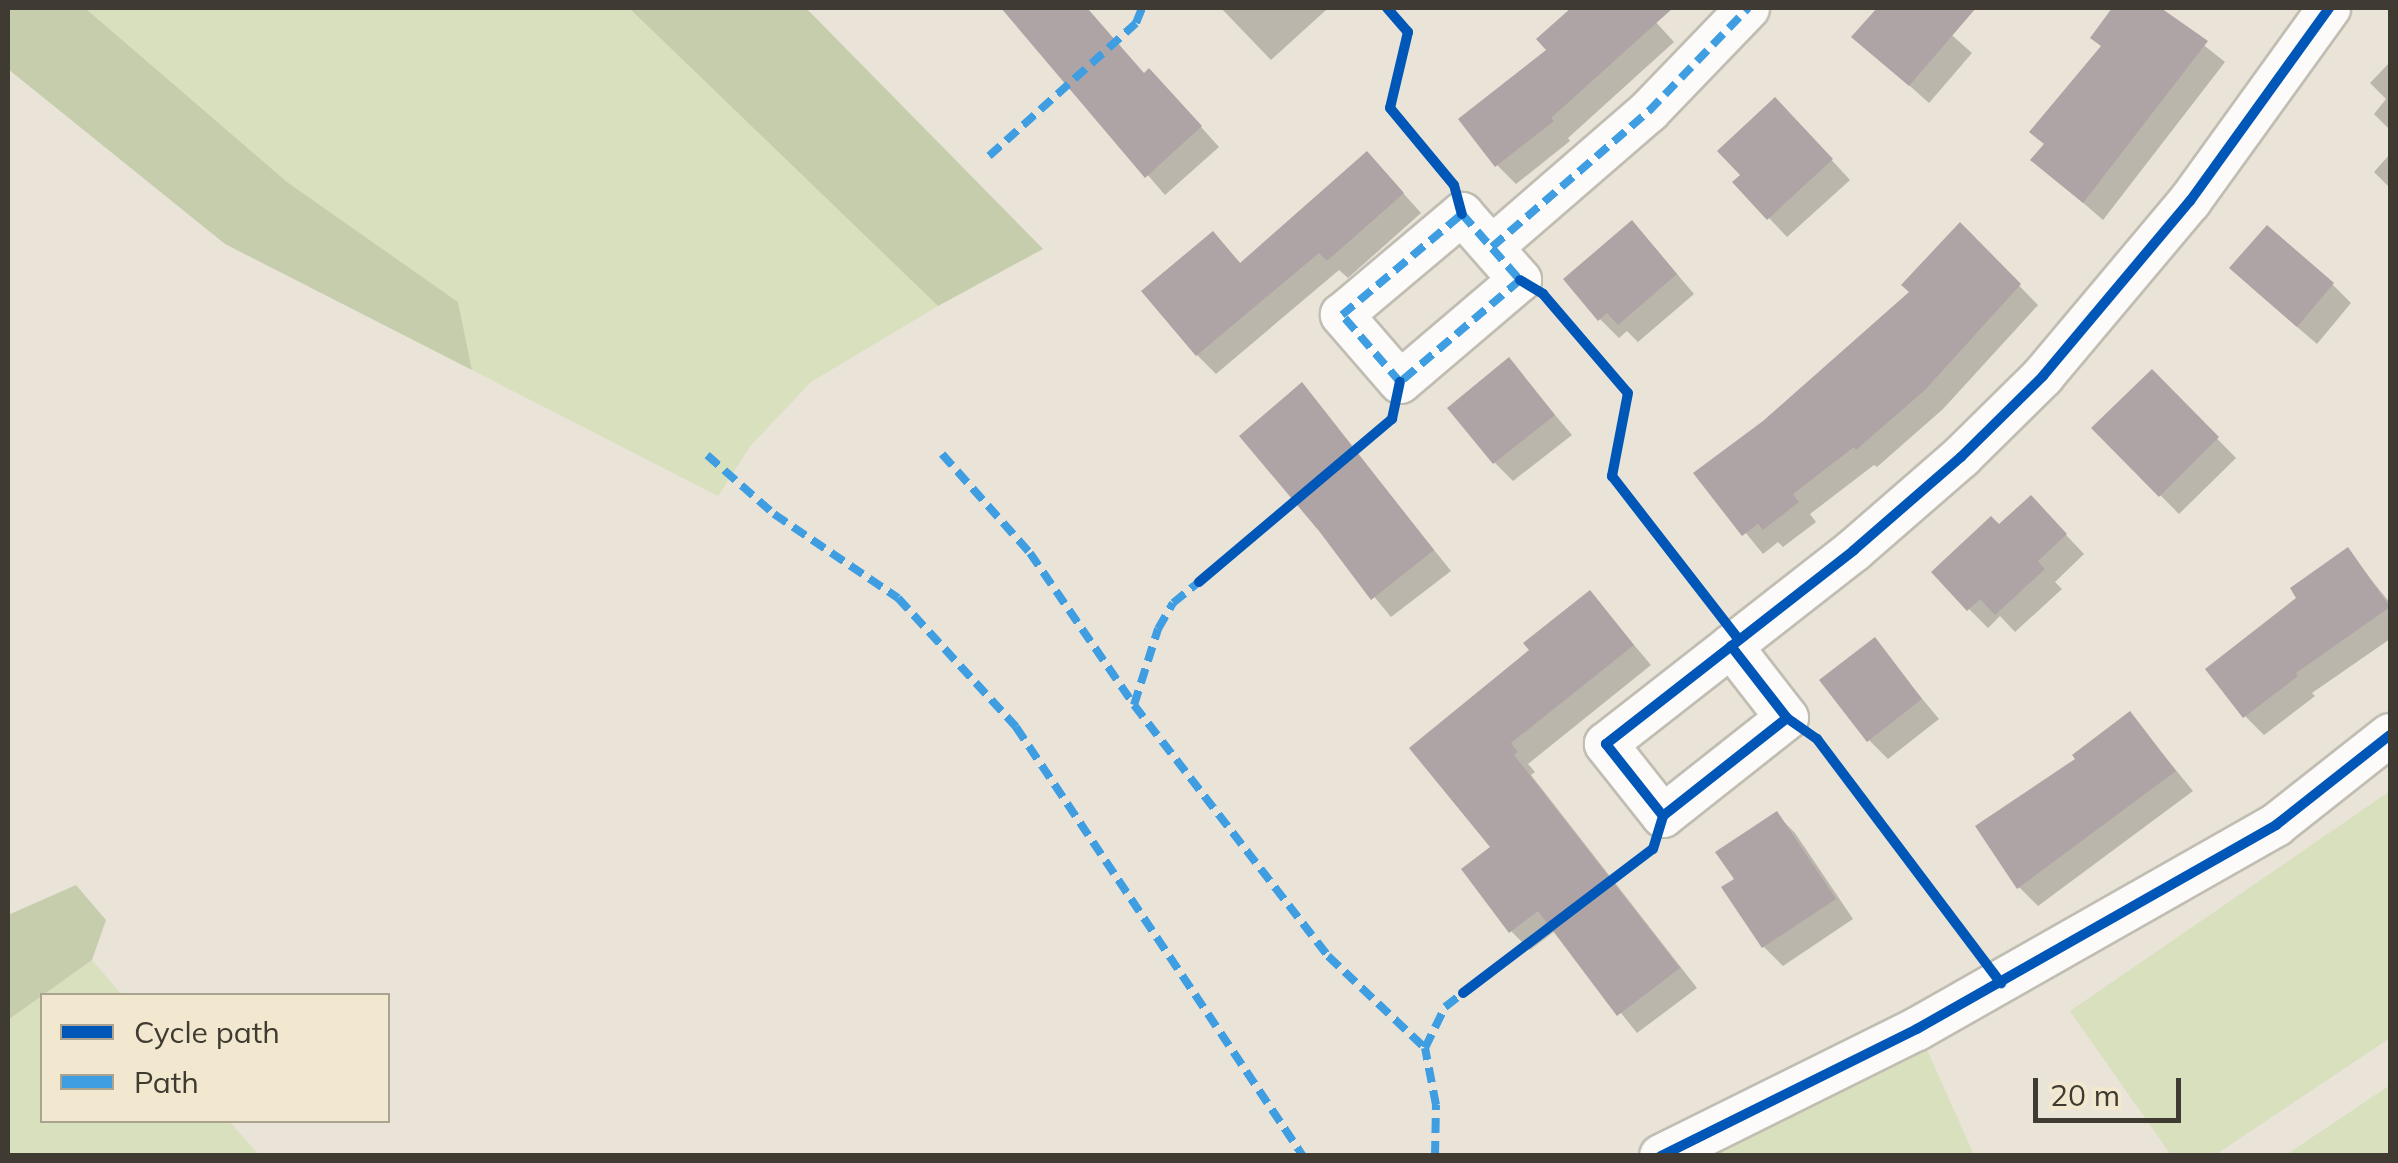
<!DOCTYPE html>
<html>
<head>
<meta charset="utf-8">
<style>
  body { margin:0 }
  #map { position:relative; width:2398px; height:1163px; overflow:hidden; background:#e9e4d7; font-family:Mulish,sans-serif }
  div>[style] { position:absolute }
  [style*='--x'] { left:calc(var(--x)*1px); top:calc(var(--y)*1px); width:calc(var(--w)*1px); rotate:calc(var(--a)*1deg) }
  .green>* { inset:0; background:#d9e0be }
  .forest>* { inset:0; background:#c6cdac }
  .shadow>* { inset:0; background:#0003 }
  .building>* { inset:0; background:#afa4a5 }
  .path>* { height:6px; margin-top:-3px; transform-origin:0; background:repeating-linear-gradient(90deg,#d5d3cf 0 10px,transparent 0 15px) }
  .roads { filter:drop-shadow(2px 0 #c1bdb3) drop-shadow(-2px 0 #c1bdb3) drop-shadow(0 2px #c1bdb3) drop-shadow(0 -2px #c1bdb3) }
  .street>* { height:42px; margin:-21px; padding:0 21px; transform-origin:21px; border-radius:21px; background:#fcfbf9 }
  .quiet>* { height:8px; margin-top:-4px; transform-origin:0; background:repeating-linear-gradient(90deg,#3f9ee2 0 15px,transparent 0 23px) }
  .cycleway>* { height:10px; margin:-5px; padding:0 5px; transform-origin:5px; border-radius:5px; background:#0057b8 }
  span { translate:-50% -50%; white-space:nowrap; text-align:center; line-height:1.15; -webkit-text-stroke:10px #f1e8cf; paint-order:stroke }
  .frame { position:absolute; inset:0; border:10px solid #3f3b32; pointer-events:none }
  .legend { position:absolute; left:40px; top:993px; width:350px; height:130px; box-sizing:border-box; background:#f1e8cf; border:2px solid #aaa390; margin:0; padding:12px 18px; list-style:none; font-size:30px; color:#3f3b32 }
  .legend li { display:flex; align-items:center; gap:20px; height:50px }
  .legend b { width:50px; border:2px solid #aaa390 }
  .scale { position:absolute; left:2033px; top:1078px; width:148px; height:45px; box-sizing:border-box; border:5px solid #3f3b32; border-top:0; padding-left:12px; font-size:30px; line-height:35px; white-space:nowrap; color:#3f3b32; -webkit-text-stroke:8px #f1e8cf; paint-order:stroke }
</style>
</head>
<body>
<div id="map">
  <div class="green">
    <i style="clip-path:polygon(85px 8px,629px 8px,938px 306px,811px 382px,751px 445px,718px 496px,472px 370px,458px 302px,287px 182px)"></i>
    <i style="clip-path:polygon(2390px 791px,2390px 1038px,2215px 1155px,2171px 1155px,2070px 1011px)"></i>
    <i style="clip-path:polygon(92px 960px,122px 995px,42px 996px,42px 1120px,229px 1121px,259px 1155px,8px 1155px,8px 1020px)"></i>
    <i style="clip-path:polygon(1923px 1041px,1974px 1155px,1703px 1156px)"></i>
    <i style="clip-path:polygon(2390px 1085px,2390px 1155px,2286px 1155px)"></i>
  </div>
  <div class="forest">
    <i style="clip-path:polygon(8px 8px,85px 8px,287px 182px,458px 302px,472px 370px,225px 244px,8px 69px)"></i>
    <i style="clip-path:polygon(629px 8px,806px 8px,1043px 249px,938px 306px)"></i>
    <i style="clip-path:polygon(76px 885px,106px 920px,92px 960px,8px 1020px,8px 915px)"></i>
  </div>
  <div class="shadow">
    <i style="clip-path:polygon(1004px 8px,1087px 8px,1145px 75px,1168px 90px,1219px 147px,1165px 195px)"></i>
    <i style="clip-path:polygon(1221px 8px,1323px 8px,1326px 10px,1271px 60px)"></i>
    <i style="clip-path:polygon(1574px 8px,1601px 8px,1606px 12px,1610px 8px,1643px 8px,1674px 42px,1568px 138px,1570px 141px,1516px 184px,1497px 165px,1550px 50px,1539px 39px)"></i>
    <i style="clip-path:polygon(1880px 8px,1921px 8px,1972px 53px,1929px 103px,1855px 37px)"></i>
    <i style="clip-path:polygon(2115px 8px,2157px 8px,2225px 62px,2103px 220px,2034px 160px,2103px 47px,2093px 38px)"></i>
    <i style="clip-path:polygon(2390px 62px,2390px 130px,2374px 114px,2386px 99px,2370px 83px)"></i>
    <i style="clip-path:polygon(1794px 119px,1850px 180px,1787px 237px,1769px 218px)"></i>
    <i style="clip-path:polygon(2390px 154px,2390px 188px,2374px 172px)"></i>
    <i style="clip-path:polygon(1385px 173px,1421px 213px,1348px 278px,1339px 270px,1216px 374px,1197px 355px,1213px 234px,1242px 265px)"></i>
    <i style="clip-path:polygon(1960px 225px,2038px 305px,1943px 409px,1877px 467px,1874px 465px,1810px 514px,1816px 522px,1783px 547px,1778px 542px,1763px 554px,1697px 473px,1764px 423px,1912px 293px)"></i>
    <i style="clip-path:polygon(1650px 242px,1694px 294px,1638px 342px,1627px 331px,1619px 338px,1600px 319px)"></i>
    <i style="clip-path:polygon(2332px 284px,2351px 303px,2317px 344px,2251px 287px)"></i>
    <i style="clip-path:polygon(1509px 361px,1572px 435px,1513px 481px,1495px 463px)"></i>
    <i style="clip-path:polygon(2152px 372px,2236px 458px,2179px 514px,2094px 428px)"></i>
    <i style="clip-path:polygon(1302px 386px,1451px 571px,1391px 617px,1242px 437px)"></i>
    <i style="clip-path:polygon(2049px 517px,2084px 554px,2055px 582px,2062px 589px,2015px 632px,2000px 616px,1988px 628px,1969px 609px,1999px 527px)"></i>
    <i style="clip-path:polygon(2348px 551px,2390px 603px,2390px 639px,2312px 693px,2315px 696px,2264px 735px,2245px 716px,2300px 598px)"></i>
    <i style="clip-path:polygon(1590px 593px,1651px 665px,1528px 764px,1535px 772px,1531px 775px,1697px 988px,1637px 1033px,1555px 931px,1530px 950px,1511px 931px,1493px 848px,1412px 748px,1532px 651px)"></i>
    <i style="clip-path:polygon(1874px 641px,1939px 719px,1888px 759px,1869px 740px)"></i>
    <i style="clip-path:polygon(2130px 714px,2193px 791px,2038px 906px,2019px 887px,2079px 760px)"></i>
    <i style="clip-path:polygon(1776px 814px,1795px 833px,1853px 919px,1783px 966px,1764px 947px,1724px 888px,1737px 879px)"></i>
  </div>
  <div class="building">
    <i style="clip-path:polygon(1001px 8px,1087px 8px,1144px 73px,1149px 68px,1202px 126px,1145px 178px)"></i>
    <i style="clip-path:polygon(1571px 8px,1673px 8px,1551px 118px,1554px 121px,1495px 167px,1458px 119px,1546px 50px,1536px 39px)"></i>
    <i style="clip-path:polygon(1877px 8px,1976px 8px,1909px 86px,1851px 37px)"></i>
    <i style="clip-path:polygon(2112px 8px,2161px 8px,2208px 41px,2083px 203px,2030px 160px,2044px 144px,2029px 132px,2101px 46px,2090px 38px)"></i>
    <i style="clip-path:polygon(1775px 97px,1833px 159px,1767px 220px,1732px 182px,1740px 175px,1717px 151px)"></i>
    <i style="clip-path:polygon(1367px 151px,1404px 193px,1327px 261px,1319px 253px,1196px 356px,1141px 291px,1213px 231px,1240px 263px)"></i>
    <i style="clip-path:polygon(1632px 220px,1677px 274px,1618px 325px,1607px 313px,1598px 321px,1563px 279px)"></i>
    <i style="clip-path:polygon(1960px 222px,2021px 284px,1925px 390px,1856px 450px,1854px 447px,1793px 494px,1799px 502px,1763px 530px,1758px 524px,1742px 536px,1693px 473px,1763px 421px,1909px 292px,1901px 285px)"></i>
    <i style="clip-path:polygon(2267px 225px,2334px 283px,2297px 327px,2229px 268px)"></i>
    <i style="clip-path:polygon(1509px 357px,1555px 415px,1493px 464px,1447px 408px)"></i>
    <i style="clip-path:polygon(2152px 369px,2219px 437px,2159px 497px,2091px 428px)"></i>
    <i style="clip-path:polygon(1302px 382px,1434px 550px,1371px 600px,1319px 531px,1239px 436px)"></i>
    <i style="clip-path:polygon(2031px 495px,2067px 534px,2038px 561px,2045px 569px,1995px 615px,1980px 599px,1967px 611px,1931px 572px,1991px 516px,1999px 524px)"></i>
    <i style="clip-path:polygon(2348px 547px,2390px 607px,2296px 673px,2298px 676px,2243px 718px,2205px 669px,2296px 598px,2290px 588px)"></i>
    <i style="clip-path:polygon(1590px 590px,1634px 645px,1511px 743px,1518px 752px,1514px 755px,1680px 968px,1617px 1016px,1538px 911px,1509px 933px,1461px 869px,1490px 847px,1409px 748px,1529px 650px,1523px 643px)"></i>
    <i style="clip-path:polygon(1875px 637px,1922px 699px,1867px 742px,1819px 680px)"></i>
    <i style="clip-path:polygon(2130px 711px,2176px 771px,2017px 889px,1975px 826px,2075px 759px,2072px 755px)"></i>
    <i style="clip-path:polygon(1777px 811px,1836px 899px,1762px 948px,1721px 887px,1734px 879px,1715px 852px)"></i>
  </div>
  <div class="path">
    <i style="--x:1387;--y:8;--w:32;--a:49"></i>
    <i style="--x:1408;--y:32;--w:78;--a:103.3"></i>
    <i style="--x:1390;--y:108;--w:83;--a:50.4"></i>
    <i style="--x:1556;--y:309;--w:111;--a:49.4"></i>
    <i style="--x:1628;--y:393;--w:85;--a:100.9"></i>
    <i style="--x:1612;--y:476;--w:162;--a:52.3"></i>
    <i style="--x:1199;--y:582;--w:244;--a:-40"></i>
    <i style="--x:1823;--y:747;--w:248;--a:53"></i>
    <i style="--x:1463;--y:993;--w:227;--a:-37.1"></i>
  </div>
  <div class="roads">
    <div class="street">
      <i style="--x:1462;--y:214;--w:88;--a:48.7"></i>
      <i style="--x:1520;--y:280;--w:157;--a:139.6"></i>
      <i style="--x:1400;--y:382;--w:89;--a:-130.9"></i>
      <i style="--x:1342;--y:315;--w:157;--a:-40.1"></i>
      <i style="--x:1492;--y:247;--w:208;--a:-40.9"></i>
      <i style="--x:1649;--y:111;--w:143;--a:-46.1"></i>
      <i style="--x:1731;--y:646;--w:91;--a:52.1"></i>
      <i style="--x:1787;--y:718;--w:158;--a:141.7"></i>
      <i style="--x:1663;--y:816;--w:92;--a:-128.4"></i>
      <i style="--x:1606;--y:744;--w:315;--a:-38"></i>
      <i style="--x:1854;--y:550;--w:142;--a:-41"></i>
      <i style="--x:1961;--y:457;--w:115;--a:-44.6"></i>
      <i style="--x:2043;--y:376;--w:229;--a:-50"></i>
      <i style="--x:2190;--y:201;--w:238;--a:-54.2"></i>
      <i style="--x:1661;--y:1156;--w:286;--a:-26.4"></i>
      <i style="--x:1917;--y:1029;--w:413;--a:-29.6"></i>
      <i style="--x:2276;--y:825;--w:145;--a:-38.3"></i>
    </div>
  </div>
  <div class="quiet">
    <i style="--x:989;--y:156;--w:198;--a:-42.1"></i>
    <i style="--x:1136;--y:23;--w:16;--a:-68"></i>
    <i style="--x:1462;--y:214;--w:88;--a:48.7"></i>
    <i style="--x:1520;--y:280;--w:157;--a:139.6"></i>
    <i style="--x:1400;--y:382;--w:89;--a:-130.9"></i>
    <i style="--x:1342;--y:315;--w:157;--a:-40.1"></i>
    <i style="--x:1492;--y:247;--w:208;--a:-40.9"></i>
    <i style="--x:1649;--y:111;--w:143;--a:-46.1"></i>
    <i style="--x:942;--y:454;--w:132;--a:48.4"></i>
    <i style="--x:1030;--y:553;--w:184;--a:55.6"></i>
    <i style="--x:1134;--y:705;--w:317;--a:52.3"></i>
    <i style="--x:1328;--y:956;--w:134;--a:43.5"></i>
    <i style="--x:707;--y:455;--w:89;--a:41.4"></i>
    <i style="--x:774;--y:514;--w:150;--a:34.1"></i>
    <i style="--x:898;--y:598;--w:175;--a:47.5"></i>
    <i style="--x:1016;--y:727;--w:516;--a:56.22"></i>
    <i style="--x:1134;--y:705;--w:80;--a:-72.5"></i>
    <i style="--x:1158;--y:629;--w:30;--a:-60"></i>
    <i style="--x:1173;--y:603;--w:33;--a:-39"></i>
    <i style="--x:1435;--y:1156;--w:51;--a:-88.9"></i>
    <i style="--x:1436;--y:1105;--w:58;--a:-100.9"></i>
    <i style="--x:1425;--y:1048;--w:46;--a:-64"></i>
    <i style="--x:1445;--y:1007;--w:23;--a:-38"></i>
  </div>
  <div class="cycleway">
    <i style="--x:1387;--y:8;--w:32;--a:49"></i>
    <i style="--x:1408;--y:32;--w:78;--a:103.3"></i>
    <i style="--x:1390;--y:108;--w:100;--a:50.3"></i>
    <i style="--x:1454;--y:185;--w:30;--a:75"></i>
    <i style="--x:1520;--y:280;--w:27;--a:31"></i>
    <i style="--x:1543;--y:294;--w:130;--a:49.4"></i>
    <i style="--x:1628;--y:393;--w:85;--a:100.9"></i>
    <i style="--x:1612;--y:476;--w:207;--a:52.2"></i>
    <i style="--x:1199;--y:582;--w:253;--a:-40.2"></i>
    <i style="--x:1392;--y:419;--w:38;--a:-78"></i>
    <i style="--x:1731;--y:646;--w:91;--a:52.1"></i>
    <i style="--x:1787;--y:718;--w:158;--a:141.7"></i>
    <i style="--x:1663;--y:816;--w:92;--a:-128.4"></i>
    <i style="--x:1606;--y:744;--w:315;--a:-38"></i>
    <i style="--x:1854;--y:550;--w:142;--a:-41"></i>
    <i style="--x:1961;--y:457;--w:115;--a:-44.6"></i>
    <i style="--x:2043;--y:376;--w:229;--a:-50"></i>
    <i style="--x:2190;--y:201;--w:238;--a:-54.2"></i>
    <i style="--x:1787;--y:718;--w:37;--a:35"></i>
    <i style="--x:1817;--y:739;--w:306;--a:53"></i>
    <i style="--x:1463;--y:993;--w:238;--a:-37.2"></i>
    <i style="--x:1653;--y:849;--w:34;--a:-73"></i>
    <i style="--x:1661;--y:1156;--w:286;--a:-26.4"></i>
    <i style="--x:1917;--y:1029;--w:413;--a:-29.6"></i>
    <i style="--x:2276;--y:825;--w:145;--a:-38.3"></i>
  </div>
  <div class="frame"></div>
  <ul class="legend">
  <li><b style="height:12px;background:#0057b8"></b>Cycle path</li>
  <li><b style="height:12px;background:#3f9ee2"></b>Path</li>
  </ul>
  <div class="scale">20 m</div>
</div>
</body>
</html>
